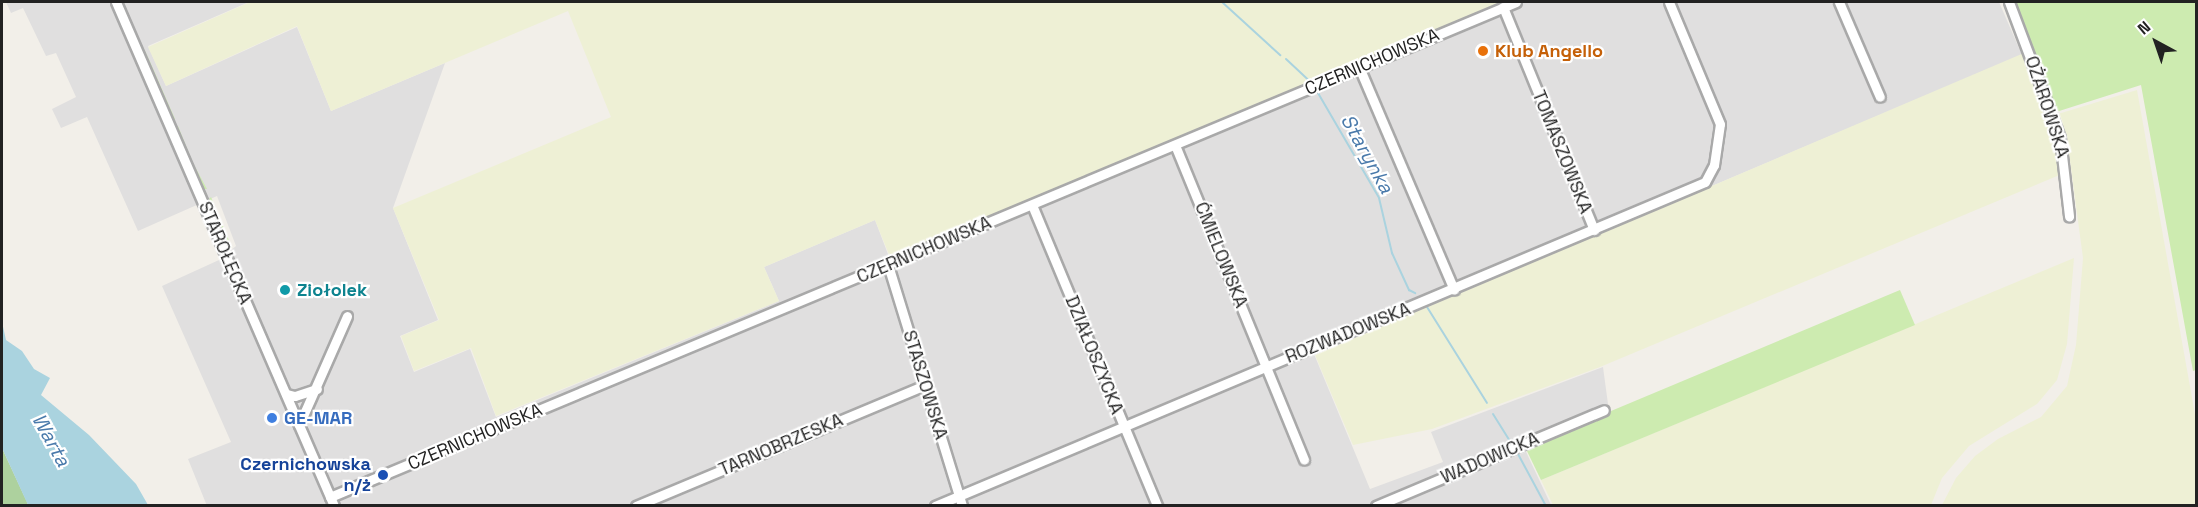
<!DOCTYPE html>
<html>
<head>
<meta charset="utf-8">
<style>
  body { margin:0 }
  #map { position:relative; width:2198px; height:507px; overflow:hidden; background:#f2efe9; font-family:"Space Grotesk",sans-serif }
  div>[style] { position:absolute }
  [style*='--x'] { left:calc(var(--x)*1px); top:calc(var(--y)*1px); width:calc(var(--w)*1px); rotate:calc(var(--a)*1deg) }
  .residential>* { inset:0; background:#e0dfdf }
  .farmland>* { inset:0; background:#eef0d5 }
  .grass>* { inset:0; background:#cdebb0 }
  .forest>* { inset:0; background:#add19e }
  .water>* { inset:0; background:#aad3df }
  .stream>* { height:2px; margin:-1px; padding:0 1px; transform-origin:1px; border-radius:1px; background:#aad3df }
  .roads { filter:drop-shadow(2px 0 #a9a9a9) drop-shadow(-2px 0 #a9a9a9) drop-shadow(0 2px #a9a9a9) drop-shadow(0 -2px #a9a9a9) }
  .minor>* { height:9px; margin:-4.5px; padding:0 4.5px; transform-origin:4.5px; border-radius:4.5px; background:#fff }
  .dots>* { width:16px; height:16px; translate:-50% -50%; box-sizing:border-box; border:3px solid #fff; border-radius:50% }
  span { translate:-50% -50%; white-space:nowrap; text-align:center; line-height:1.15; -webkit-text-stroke:4.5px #fff; paint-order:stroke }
  .food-label { font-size:18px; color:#c56008; font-weight:700 }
  .left { translate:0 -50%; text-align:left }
  .street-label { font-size:18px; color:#222 }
  .culture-label { font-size:18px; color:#0d838f; font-weight:700 }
  .shop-label { font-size:18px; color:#366cbe; font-weight:700 }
  .transit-label { font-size:18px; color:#164399; font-weight:700 }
  .right { translate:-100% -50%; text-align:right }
  .water-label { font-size:20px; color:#4a7aab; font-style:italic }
  .frame { position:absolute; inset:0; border:3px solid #222; pointer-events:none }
  .north { position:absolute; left:2126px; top:12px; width:60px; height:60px; -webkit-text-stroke:4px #fff; paint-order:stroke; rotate:320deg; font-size:16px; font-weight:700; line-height:24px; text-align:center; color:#222 }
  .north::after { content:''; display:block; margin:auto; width:21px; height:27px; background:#222; clip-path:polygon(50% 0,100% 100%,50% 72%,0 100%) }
</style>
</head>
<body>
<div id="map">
  <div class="residential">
    <i style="clip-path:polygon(6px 2px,249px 2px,148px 46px,166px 86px,297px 27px,331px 111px,445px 63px,393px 208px,438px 320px,400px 336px,414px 372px,470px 349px,496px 417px,779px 301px,764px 267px,875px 220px,891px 262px,1515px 2px,1999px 2px,2022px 55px,1314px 354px,1370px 489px,1443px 462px,1431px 432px,1603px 367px,1608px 404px,1521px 441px,1551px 505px,207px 506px,188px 459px,231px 442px,162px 286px,219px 260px,236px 246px,217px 196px,138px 231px,87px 117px,61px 128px,52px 109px,76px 97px,56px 53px,46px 56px,23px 8px,11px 13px)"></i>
  </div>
  <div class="farmland">
    <i style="clip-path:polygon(250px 2px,1507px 2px,892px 262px,875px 220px,764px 267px,779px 301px,496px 416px,471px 348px,414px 371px,401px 336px,439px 320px,393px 208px,611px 117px,568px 11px,331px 111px,297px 26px,166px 86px,148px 47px)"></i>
    <i style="clip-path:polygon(2024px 53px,2047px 112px,2062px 174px,1600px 367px,1432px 429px,1353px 445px,1315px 355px)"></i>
    <i style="clip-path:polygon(2137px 90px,2196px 420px,2196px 505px,1942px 505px,1956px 478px,1975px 456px,1998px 439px,2041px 417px,2067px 386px,2076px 345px,2083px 258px,2068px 146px,2058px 114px)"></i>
    <i style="clip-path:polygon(2074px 258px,2067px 344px,2057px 380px,2037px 404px,1969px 446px,1942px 478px,1931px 505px,1553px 505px,1541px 480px)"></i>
  </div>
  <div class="grass">
    <i style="clip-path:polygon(2013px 2px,2196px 2px,2196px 370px,2193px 371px,2141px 85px,2056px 112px)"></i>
    <i style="clip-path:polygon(144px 48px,175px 119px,172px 119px)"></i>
    <i style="clip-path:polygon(178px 126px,193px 163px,207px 189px,203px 189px,176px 128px)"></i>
    <i style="clip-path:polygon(211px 197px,232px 248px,228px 248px,208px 200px)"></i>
    <i style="clip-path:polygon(1900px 290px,1915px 325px,1541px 480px,1525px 447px)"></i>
  </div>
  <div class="forest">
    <i style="clip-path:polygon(2px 448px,27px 502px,28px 505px,2px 505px)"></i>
  </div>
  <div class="water">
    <i style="clip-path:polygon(2px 322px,6px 340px,22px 351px,34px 369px,50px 378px,41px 395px,89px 435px,136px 484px,148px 505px,28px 505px,2px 448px)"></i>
  </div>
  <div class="stream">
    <i style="--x:1222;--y:2;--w:79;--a:42.4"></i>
    <i style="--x:1286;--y:59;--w:34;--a:43"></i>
    <i style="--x:1318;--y:93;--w:121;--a:59.8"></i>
    <i style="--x:1379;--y:198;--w:57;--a:76.7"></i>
    <i style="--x:1392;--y:253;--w:41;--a:65.3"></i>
    <i style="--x:1409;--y:290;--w:7;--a:27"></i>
    <i style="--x:1427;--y:307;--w:113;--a:58"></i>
    <i style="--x:1493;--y:414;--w:36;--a:58"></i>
    <i style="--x:1518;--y:454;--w:59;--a:61.7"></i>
  </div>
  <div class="roads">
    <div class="minor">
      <i style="--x:116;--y:2;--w:549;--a:66.61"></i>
      <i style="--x:1839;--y:2;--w:103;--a:66.7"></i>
      <i style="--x:2009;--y:2;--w:145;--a:69.4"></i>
      <i style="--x:2060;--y:138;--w:79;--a:83.4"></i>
      <i style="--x:1503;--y:7;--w:241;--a:67.8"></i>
      <i style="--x:1359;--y:67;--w:242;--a:66.9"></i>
      <i style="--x:1175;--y:145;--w:340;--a:67.7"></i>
      <i style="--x:1032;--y:205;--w:326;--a:67.4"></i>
      <i style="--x:888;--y:265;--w:252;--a:72.9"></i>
      <i style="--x:286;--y:394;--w:9;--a:13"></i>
      <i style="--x:295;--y:396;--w:23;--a:-18"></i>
      <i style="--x:299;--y:425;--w:119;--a:-66.2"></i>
      <i style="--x:330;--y:497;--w:1285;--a:-22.65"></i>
      <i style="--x:636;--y:506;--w:313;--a:-22.7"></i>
      <i style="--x:935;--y:506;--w:835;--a:-22.82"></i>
      <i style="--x:1705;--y:182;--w:19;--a:-62"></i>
      <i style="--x:1714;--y:165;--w:41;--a:-81.7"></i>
      <i style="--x:1720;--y:124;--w:132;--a:-112.7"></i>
      <i style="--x:1376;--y:506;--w:247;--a:-22.8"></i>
    </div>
  </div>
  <div class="dots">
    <i style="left:1483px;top:51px;background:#e8710a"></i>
    <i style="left:285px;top:290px;background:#0f9aa8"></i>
    <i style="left:272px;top:418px;background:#3f7fe0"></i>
    <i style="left:383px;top:475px;background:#1a4fb4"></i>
  </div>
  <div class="food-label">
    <span class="left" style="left:1495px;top:51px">Klub Angello</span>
  </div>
  <div class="street-label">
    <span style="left:1372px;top:62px;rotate:-23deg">CZERNICHOWSKA</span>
    <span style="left:2047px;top:107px;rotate:72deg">OŻAROWSKA</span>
    <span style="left:1562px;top:152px;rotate:68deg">TOMASZOWSKA</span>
    <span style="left:924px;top:250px;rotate:-23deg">CZERNICHOWSKA</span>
    <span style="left:225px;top:253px;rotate:67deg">STAROŁĘCKA</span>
    <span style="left:1221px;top:255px;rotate:68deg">ĆMIELOWSKA</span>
    <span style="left:1348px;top:333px;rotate:-22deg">ROZWADOWSKA</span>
    <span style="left:1094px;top:355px;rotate:68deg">DZIAŁOSZYCKA</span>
    <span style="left:925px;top:385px;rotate:73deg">STASZOWSKA</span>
    <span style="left:475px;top:437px;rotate:-23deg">CZERNICHOWSKA</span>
    <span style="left:781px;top:445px;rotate:-23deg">TARNOBRZESKA</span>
    <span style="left:1490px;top:458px;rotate:-23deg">WADOWICKA</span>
  </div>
  <div class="culture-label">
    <span class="left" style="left:297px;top:290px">Ziołolek</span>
  </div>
  <div class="shop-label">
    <span class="left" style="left:284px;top:418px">GE-MAR</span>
  </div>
  <div class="transit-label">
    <span class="right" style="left:371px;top:475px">Czernichowska<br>n/ż</span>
  </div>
  <div class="water-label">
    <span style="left:1367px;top:154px;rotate:61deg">Starynka</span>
    <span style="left:51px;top:440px;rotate:61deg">Warta</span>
  </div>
  <div class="frame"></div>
  <div class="north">N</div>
</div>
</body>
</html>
